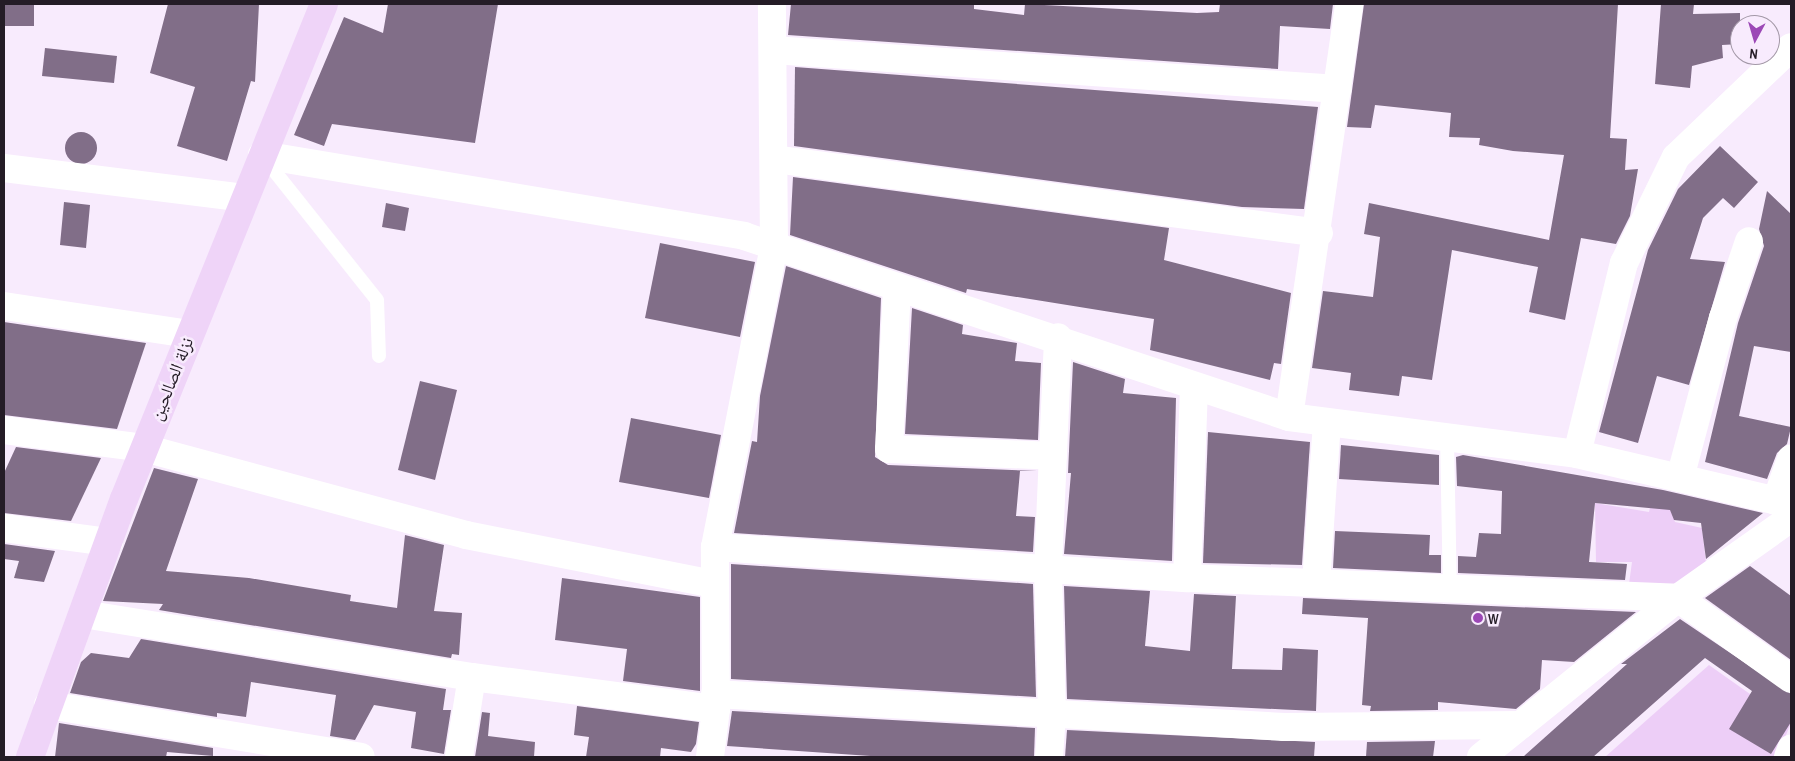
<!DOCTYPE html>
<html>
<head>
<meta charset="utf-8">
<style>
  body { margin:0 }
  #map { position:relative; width:1795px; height:761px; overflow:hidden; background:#f8ebfd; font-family:"Archivo Narrow","Noto Naskh Arabic",sans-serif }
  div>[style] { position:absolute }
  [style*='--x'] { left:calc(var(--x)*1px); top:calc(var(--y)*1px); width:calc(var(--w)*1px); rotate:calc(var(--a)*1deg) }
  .green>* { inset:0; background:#edcef7 }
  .building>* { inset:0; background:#816e88 }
  .round { border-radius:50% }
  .service>* { height:14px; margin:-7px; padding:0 7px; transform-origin:7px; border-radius:7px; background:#fff }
  .minor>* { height:28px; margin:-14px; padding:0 14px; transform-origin:14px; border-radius:14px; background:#fff }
  .primary>* { height:28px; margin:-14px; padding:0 14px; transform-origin:14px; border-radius:14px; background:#efd4f8 }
  .dots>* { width:14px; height:14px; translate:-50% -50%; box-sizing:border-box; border:2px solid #f8ebfd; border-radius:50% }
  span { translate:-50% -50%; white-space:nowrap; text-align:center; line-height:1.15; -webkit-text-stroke:5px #f8ebfd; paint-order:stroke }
  .street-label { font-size:18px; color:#241c26 }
  .poi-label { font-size:18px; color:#241c26 }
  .left { translate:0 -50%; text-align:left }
  .frame { position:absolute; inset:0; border:5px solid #241c26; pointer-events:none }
  .north { position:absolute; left:1730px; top:15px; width:50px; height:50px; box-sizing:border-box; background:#f8ebfd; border:1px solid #a398a7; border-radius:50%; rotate:186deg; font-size:14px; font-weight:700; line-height:20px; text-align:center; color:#241c26 }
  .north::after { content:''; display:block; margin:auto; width:18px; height:22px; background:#9c48b6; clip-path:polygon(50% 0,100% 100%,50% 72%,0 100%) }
</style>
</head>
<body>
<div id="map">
  <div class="green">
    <i style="clip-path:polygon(1653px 495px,1665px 496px,1675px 522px,1702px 528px,1706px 563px,1681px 587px,1629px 584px,1632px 562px,1596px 562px,1595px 503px,1649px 512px)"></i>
    <i style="clip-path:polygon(1709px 665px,1791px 723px,1777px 757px,1605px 757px)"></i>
  </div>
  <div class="building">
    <i style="clip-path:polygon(4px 4px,34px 4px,34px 26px,4px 26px)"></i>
    <i style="clip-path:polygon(168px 4px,259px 4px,255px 82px,251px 81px,227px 161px,177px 146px,195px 87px,150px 73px)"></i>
    <i style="clip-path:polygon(388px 4px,498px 4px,475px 143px,332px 124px,324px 146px,294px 135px,344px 17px,383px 33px)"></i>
    <i style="clip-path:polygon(791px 4px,974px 4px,974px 9px,1024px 15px,1025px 4px,1197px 13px,1219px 12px,1220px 4px,1333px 4px,1330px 29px,1280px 26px,1278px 69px,788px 35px)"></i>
    <i style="clip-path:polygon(1364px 4px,1618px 4px,1610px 138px,1627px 139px,1625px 170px,1638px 169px,1630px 216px,1616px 244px,1581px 238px,1565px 320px,1529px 312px,1538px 267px,1452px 250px,1432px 380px,1402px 376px,1399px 396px,1349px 390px,1351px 373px,1312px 368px,1323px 291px,1373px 297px,1380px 237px,1364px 234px,1369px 203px,1549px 240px,1564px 155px,1513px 151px,1479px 145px,1480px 138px,1449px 137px,1451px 113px,1375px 105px,1371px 128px,1347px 127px)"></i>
    <i style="clip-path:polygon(1661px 4px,1694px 4px,1693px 14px,1740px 13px,1740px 44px,1722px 45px,1723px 58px,1692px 66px,1690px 88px,1655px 84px)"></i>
    <i style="clip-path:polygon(45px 48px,117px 56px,114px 83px,42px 76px)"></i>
    <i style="clip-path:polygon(795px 67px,1318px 107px,1304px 209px,1242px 207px,794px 146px)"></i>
    <i class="round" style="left:65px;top:132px;width:32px;height:32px"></i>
    <i style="clip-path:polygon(1720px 146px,1758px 182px,1734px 208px,1723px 198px,1703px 218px,1690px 259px,1725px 262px,1689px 385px,1657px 376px,1638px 443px,1599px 432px,1648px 250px,1678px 189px)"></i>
    <i style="clip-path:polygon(793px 177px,1169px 228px,1164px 260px,1291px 293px,1281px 364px,1274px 363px,1270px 380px,1150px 350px,1154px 319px,967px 289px,966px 293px,790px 235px)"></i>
    <i style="clip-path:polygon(1767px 191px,1791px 214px,1791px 352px,1754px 346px,1739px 416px,1791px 427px,1787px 444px,1777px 453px,1767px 479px,1705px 462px,1738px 323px,1764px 246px,1759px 229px)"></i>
    <i style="clip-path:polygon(64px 202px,90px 205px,86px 248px,60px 245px)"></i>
    <i style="clip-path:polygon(386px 203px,409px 208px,405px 231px,382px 227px)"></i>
    <i style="clip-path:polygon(660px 243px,755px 262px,740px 337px,645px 318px)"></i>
    <i style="clip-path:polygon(786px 266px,881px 298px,875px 457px,888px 465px,1037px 471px,1020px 471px,1016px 516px,1035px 517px,1033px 552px,734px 533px,752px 441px,757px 442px,760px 396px)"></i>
    <i style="clip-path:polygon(912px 308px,963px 325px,962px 334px,1017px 343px,1015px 361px,1041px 363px,1038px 440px,905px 434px)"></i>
    <i style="clip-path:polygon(4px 322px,146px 343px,117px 429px,4px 415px)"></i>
    <i style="clip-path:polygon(1073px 362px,1125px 379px,1123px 393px,1176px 398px,1172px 561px,1064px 554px,1071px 473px,1068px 473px)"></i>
    <i style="clip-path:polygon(420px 381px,457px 390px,435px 480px,398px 470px)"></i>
    <i style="clip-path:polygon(631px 418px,721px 435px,709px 498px,619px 482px)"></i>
    <i style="clip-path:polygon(1208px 432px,1310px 442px,1302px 565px,1203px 563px)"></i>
    <i style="clip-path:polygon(1341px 445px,1439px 455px,1439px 485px,1339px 479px)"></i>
    <i style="clip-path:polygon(16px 447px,101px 458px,71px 521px,4px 513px,4px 473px)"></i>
    <i style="clip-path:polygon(1463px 455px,1663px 490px,1763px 513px,1706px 559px,1701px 523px,1674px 520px,1670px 510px,1595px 503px,1589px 562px,1627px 564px,1625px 580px,1458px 573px,1458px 556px,1476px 557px,1479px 533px,1501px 534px,1502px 491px,1457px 486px,1456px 457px)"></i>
    <i style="clip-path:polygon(154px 468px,198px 479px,166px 571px,249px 578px,351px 595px,350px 601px,397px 608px,405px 535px,444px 545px,434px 611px,462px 613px,459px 655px,452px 654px,451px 658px,159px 610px,163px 604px,103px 601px)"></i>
    <i style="clip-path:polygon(1335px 531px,1430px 535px,1429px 555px,1441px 555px,1441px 573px,1333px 568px)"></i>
    <i style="clip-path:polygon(4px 544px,55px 551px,44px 582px,14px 578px,19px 561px,4px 559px)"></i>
    <i style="clip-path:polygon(731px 564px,1033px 584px,1036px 697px,731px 679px)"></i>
    <i style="clip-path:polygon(1750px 566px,1791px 596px,1791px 660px,1705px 598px)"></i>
    <i style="clip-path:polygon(562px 578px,700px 597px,700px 691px,623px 681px,627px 649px,555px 640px)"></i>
    <i style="clip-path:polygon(1064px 586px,1150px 591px,1145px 646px,1190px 651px,1194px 594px,1236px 596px,1232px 669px,1282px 670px,1283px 648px,1318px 650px,1316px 711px,1067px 699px)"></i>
    <i style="clip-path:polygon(1303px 598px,1636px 612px,1574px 662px,1542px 660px,1540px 689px,1516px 709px,1438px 702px,1438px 710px,1370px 711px,1371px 706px,1362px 705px,1368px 618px,1302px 614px)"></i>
    <i style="clip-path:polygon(1680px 619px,1791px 694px,1791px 722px,1771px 754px,1729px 729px,1752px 691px,1705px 658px,1593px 757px,1523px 757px,1627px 664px,1621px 664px)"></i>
    <i style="clip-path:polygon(141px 639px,446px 689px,443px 710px,451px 710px,444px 754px,411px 748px,416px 712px,374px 705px,355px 740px,330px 736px,336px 695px,251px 682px,246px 717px,217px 713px,217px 717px,70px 693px,81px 662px,91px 653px,129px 658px)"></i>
    <i style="clip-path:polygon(577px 706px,699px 722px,696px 744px,691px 752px,661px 748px,660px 757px,586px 757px,589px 737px,574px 735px)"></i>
    <i style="clip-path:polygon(732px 711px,1035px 728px,1034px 757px,885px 757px,727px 746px)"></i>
    <i style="clip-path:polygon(482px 712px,490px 713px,488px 736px,535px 742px,534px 757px,475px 757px)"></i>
    <i style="clip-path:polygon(59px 723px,213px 748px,213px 756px,167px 752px,166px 757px,55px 757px)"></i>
    <i style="clip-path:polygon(1067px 730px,1315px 742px,1314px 757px,1065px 757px)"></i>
    <i style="clip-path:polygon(1435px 741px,1433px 757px,1366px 757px,1367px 742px)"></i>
  </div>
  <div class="service">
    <i style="--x:264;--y:158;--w:181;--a:51.5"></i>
    <i style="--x:377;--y:300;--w:56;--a:88"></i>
    <i style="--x:1447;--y:438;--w:150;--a:88.9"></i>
  </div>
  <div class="minor">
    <i style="--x:773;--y:50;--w:566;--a:3.95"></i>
    <i style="--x:262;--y:155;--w:489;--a:9.5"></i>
    <i style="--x:744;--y:236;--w:574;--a:18.37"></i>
    <i style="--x:1289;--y:417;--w:290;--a:7.3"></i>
    <i style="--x:1577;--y:454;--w:220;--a:13.2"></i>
    <i style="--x:774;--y:159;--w:550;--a:7.73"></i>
    <i style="--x:4;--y:168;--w:242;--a:7.1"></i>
    <i style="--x:897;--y:287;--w:162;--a:92.8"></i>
    <i style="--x:889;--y:449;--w:164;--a:2.4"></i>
    <i style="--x:4;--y:306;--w:188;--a:8.6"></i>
    <i style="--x:1289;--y:417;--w:417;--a:-81.7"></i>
    <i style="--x:4;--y:430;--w:141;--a:7.3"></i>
    <i style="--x:144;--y:448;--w:334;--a:15.1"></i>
    <i style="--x:466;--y:535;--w:253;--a:11.2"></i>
    <i style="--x:1577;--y:454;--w:197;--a:-76.2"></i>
    <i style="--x:1624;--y:263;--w:118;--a:-63.9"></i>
    <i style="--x:1676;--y:157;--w:159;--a:-43.7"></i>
    <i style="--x:1680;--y:478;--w:166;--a:-75"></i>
    <i style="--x:1723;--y:318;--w:81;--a:-71.3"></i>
    <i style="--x:1776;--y:501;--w:45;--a:-70.3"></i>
    <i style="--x:4;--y:528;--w:106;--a:7.6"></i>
    <i style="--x:715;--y:547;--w:473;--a:3.8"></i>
    <i style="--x:1187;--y:578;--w:491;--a:2.3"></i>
    <i style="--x:1678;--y:598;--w:139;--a:35.6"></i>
    <i style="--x:1187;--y:578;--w:192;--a:-87.9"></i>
    <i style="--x:1316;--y:583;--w:161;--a:-86.1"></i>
    <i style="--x:83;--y:614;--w:394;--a:9.2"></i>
    <i style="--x:472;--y:677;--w:246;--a:7.5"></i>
    <i style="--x:715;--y:694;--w:570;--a:3.32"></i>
    <i style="--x:1284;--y:727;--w:237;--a:-0.5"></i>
    <i style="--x:48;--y:705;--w:317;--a:9.4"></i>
    <i style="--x:459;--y:757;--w:81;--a:-80.8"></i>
    <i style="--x:710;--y:757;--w:48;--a:-82.9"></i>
    <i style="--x:716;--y:709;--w:162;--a:-90.4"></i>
    <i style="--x:715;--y:547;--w:307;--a:-78.9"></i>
    <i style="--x:774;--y:246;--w:242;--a:-90.5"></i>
    <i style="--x:1049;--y:757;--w:43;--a:-86"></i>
    <i style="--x:1052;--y:714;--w:146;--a:-91.6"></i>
    <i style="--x:1048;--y:568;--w:231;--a:-87.5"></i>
    <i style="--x:1481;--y:757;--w:253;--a:-38.9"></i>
    <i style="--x:1678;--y:598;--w:138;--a:-35.3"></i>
    <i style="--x:1788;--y:757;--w:9;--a:-69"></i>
  </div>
  <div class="primary">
    <i style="--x:30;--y:757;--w:275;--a:-70"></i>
    <i style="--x:124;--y:499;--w:534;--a:-68"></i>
  </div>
  <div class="dots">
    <i style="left:1478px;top:618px;background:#9c48b6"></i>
  </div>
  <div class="street-label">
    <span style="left:172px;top:379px;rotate:-68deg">نزلة الصالحين</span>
  </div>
  <div class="poi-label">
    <span class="left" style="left:1488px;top:618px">w</span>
  </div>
  <div class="frame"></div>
  <div class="north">N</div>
</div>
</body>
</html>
